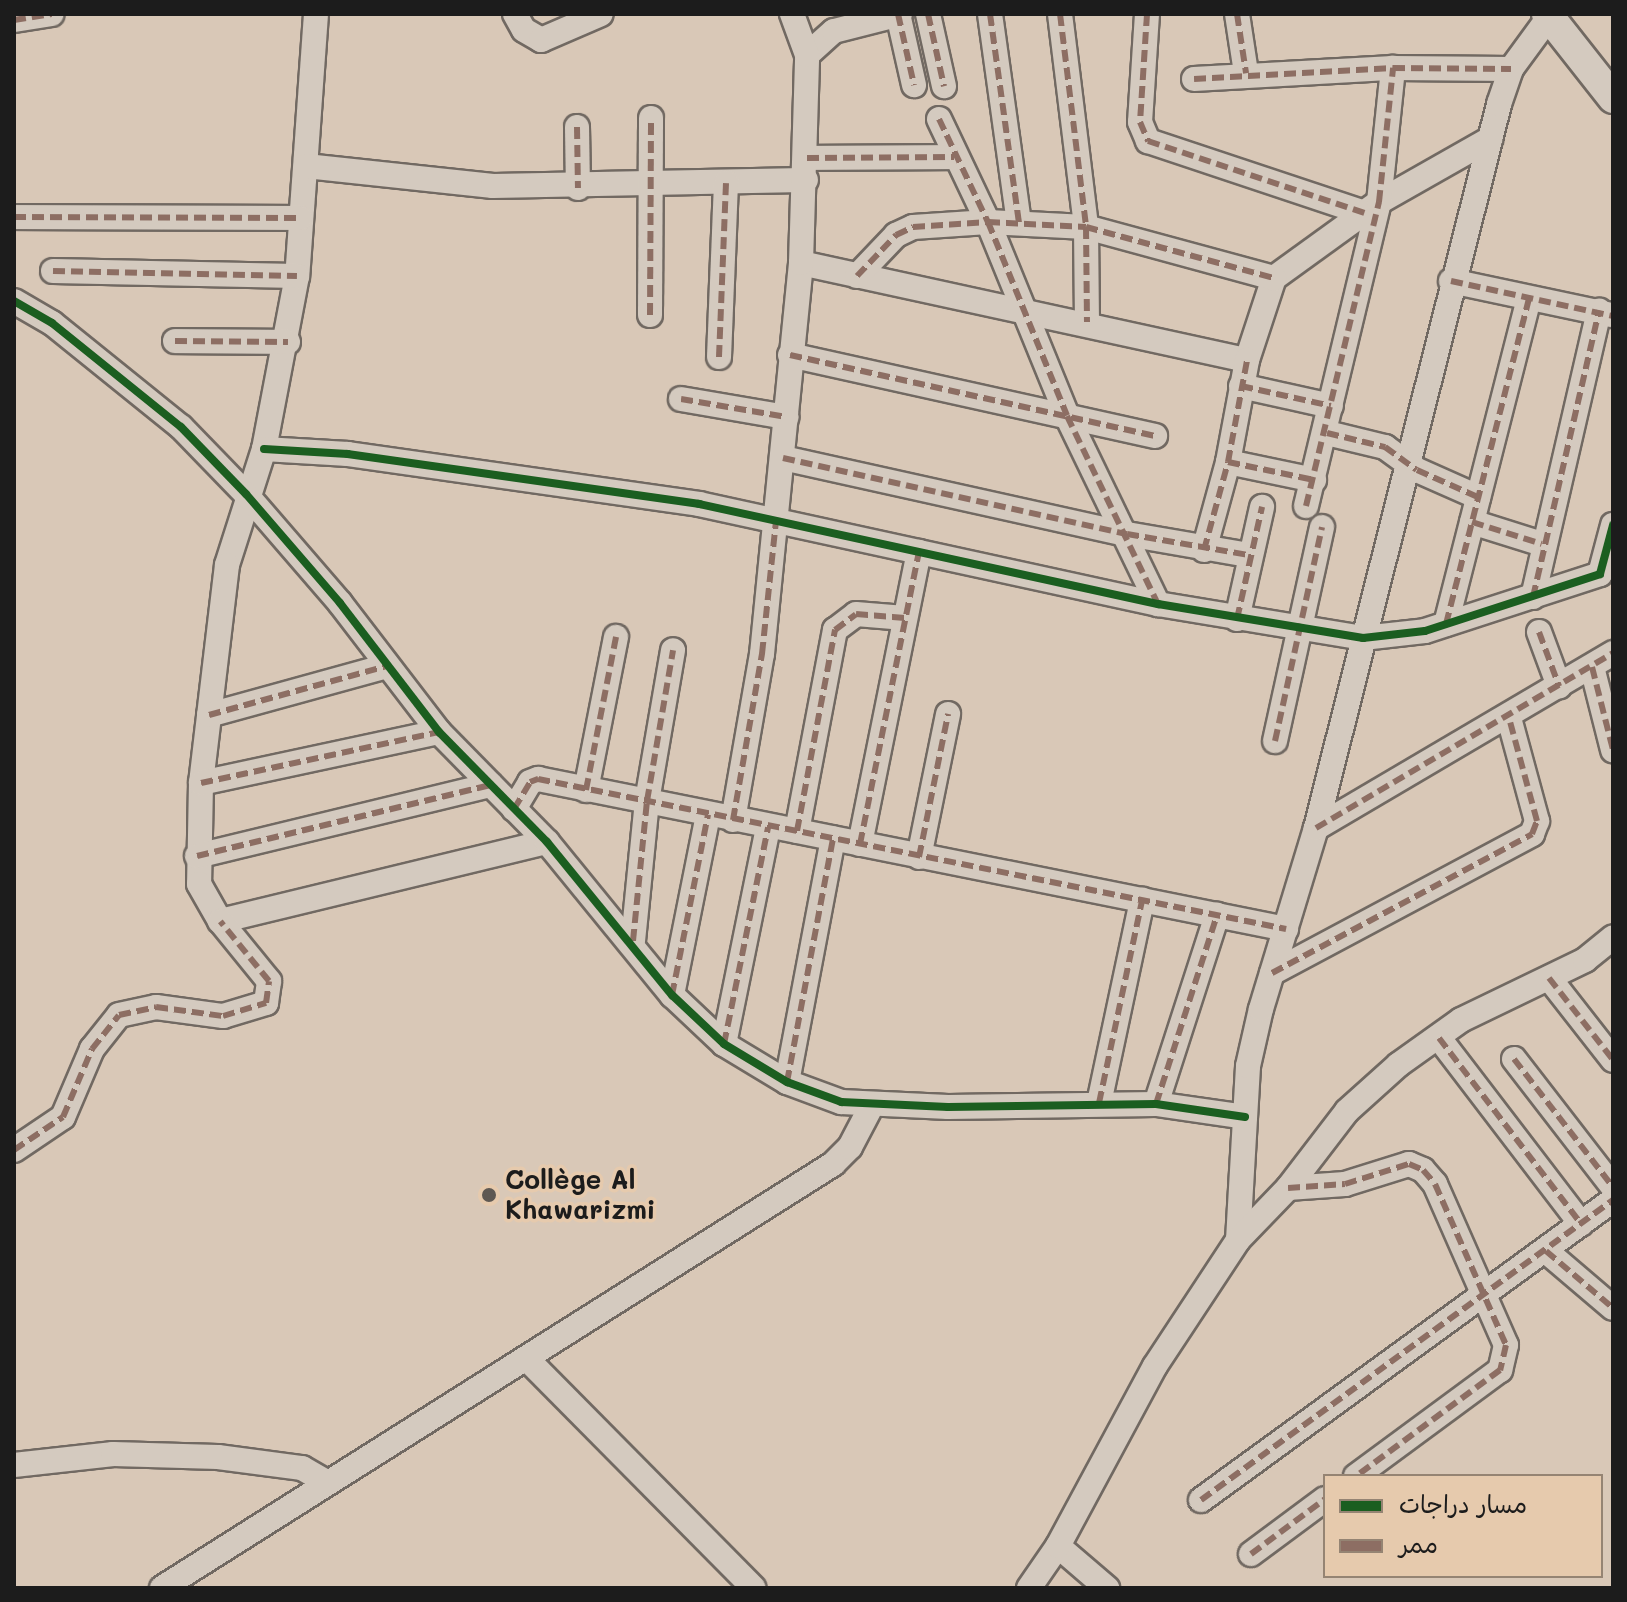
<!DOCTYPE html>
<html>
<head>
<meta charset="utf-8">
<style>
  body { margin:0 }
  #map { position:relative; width:1627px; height:1602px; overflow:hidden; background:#d9c8b7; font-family:Mali,"Playpen Sans Arabic",sans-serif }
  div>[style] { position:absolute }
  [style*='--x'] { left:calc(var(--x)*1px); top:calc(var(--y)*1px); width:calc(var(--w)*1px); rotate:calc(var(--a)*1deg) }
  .roads { filter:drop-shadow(2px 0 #716962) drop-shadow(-2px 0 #716962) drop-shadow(0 2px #716962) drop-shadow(0 -2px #716962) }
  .minor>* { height:24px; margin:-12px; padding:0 12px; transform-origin:12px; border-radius:12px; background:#d4cabf }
  .major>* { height:30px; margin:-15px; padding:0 15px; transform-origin:15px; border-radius:15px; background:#d4cabf }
  .quiet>* { height:6px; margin-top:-3px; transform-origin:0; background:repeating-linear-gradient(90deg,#8d6e63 0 12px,transparent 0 18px) }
  .cycleway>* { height:8px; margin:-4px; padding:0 4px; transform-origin:4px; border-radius:4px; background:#1b5e20 }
  .dots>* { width:22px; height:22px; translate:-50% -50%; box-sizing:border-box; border:4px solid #e6caad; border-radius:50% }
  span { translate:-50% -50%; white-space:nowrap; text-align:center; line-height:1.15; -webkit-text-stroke:7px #e6caad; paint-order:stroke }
  .poi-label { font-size:26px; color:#1c1c1c; font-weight:700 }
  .left { translate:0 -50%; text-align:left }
  .frame { position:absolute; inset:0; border:16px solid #1c1c1c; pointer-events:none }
  .legend { position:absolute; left:1323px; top:1474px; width:280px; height:104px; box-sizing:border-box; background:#e6caad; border:2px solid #958473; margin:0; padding:10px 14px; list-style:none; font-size:24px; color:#1c1c1c }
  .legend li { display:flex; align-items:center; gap:16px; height:40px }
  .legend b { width:40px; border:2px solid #958473 }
</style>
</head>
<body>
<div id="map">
  <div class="roads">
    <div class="minor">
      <i style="--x:316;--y:14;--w:263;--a:94.1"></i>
      <i style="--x:297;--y:276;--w:176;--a:100.8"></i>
      <i style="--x:264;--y:449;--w:122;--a:107.7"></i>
      <i style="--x:227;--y:565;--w:220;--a:96.8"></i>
      <i style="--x:201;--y:783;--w:101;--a:91.1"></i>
      <i style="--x:199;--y:884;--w:43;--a:60.4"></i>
      <i style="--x:220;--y:921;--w:336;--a:-13.6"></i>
      <i style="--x:515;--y:14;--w:18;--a:61"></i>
      <i style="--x:524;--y:30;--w:20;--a:30"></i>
      <i style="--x:541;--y:40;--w:65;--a:-23.4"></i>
      <i style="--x:898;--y:14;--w:73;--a:77.3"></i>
      <i style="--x:928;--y:14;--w:74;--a:77.5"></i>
      <i style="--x:990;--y:14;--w:211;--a:82.1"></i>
      <i style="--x:1060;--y:14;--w:215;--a:83"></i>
      <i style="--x:1086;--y:227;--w:95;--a:89.4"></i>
      <i style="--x:1147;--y:14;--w:108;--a:93.7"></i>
      <i style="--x:1140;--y:122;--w:21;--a:67"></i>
      <i style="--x:1148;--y:141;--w:228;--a:18.4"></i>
      <i style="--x:1237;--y:14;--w:60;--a:81.3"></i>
      <i style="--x:14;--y:20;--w:38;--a:-9"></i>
      <i style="--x:807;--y:55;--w:36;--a:-42"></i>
      <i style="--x:834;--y:31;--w:68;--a:-14.4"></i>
      <i style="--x:1194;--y:79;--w:199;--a:-3.2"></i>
      <i style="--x:1393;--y:68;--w:118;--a:0.5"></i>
      <i style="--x:939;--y:119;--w:114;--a:64.6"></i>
      <i style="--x:988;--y:222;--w:209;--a:67.8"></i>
      <i style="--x:1067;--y:416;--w:209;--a:64.2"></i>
      <i style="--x:577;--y:127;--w:61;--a:89.1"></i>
      <i style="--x:807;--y:158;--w:147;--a:-0.4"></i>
      <i style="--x:306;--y:166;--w:188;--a:6.1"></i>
      <i style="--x:493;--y:186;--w:313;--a:-1.1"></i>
      <i style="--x:14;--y:217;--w:286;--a:0.2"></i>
      <i style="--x:801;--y:263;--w:456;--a:12.3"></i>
      <i style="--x:1247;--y:360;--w:86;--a:-71.8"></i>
      <i style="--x:1274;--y:278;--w:130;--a:-35.9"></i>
      <i style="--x:1379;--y:202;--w:128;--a:-29.6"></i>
      <i style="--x:53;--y:271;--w:244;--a:1.2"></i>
      <i style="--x:857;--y:276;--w:57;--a:-46.4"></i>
      <i style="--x:896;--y:235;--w:19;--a:-25"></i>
      <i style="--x:913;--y:227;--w:75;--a:-3.8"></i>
      <i style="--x:988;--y:222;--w:98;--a:2.9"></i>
      <i style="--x:1086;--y:227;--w:195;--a:15.2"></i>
      <i style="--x:1451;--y:281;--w:164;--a:12"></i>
      <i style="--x:14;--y:301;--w:44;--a:30.1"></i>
      <i style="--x:52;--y:323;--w:166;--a:38.9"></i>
      <i style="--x:181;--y:427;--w:93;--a:45.9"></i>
      <i style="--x:246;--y:494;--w:144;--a:49.2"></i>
      <i style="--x:340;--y:603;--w:163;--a:52.5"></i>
      <i style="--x:439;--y:732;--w:154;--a:45.5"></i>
      <i style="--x:547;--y:842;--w:198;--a:50.8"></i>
      <i style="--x:672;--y:995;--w:71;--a:43.3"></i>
      <i style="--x:724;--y:1044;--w:74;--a:31.1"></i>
      <i style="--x:787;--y:1082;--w:58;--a:20.3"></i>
      <i style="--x:841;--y:1102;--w:107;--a:2.7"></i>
      <i style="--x:948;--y:1107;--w:208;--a:-0.8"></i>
      <i style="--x:1156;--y:1104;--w:90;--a:8.3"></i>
      <i style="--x:650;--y:315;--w:197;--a:-89.7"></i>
      <i style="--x:175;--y:341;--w:113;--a:0.5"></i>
      <i style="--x:790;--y:355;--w:374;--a:12.5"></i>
      <i style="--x:719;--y:357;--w:175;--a:-87.7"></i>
      <i style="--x:1241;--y:386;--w:92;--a:12.5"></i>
      <i style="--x:681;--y:399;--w:107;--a:9.7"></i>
      <i style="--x:1327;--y:433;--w:60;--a:13.6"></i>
      <i style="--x:1385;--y:447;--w:39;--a:36"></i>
      <i style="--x:1417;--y:470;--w:67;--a:23.9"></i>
      <i style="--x:264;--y:449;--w:84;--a:3.4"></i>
      <i style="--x:348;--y:454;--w:355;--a:8.1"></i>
      <i style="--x:699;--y:504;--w:470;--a:12.3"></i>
      <i style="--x:1158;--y:604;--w:208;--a:9.4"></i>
      <i style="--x:1363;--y:638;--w:62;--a:-6.4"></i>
      <i style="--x:1425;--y:631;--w:184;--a:-18"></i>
      <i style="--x:1600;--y:574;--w:51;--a:-75.1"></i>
      <i style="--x:783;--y:458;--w:352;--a:12.5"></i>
      <i style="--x:1127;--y:534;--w:124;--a:9.8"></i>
      <i style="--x:1228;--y:462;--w:88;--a:11.8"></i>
      <i style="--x:1306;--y:506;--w:313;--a:-76.5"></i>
      <i style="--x:1379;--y:202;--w:135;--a:-84"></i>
      <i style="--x:1472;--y:522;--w:73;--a:17.4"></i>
      <i style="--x:1204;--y:550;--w:91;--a:-74.7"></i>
      <i style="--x:1228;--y:462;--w:104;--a:-79.4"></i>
      <i style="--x:1533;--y:597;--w:294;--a:-77"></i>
      <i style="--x:1237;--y:619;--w:115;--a:-77.4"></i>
      <i style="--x:1446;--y:624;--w:336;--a:-75.7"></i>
      <i style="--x:1539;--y:632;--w:58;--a:69.7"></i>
      <i style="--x:1592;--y:667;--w:86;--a:75.8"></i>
      <i style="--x:209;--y:715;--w:185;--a:-15.4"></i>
      <i style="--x:1275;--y:741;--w:219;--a:-77.6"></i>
      <i style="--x:201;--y:783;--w:243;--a:-12.1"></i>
      <i style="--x:586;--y:790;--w:156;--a:-78.9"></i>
      <i style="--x:514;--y:809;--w:31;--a:-59"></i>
      <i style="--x:530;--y:782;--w:9;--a:-21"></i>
      <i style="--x:538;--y:779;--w:763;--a:11.34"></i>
      <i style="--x:733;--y:820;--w:169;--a:-80.1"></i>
      <i style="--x:762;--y:654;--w:393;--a:-84.3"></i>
      <i style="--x:801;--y:263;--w:208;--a:-88.3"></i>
      <i style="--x:807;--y:55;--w:44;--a:-110.1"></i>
      <i style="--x:1316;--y:828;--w:345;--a:-30.5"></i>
      <i style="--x:797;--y:831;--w:205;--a:-79.3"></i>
      <i style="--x:835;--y:630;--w:26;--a:-37"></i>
      <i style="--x:856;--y:614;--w:49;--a:4.7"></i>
      <i style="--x:860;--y:844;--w:298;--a:-78.6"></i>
      <i style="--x:197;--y:856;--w:302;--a:-13.6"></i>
      <i style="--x:919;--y:857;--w:146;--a:-78.5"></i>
      <i style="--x:633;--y:941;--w:141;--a:-84.3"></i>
      <i style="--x:647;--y:801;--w:153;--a:-80.2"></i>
      <i style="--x:1272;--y:973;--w:295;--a:-28.1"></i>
      <i style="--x:1532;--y:834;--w:14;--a:-69"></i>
      <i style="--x:1537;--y:821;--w:107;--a:-105.2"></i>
      <i style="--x:1549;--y:978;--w:104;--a:52"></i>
      <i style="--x:672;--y:995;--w:184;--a:-78.7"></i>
      <i style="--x:1439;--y:1038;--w:234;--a:52.6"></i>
      <i style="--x:724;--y:1044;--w:221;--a:-78.5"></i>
      <i style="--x:1514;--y:1059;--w:162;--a:52.3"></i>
      <i style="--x:787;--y:1082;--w:248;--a:-79.3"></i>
      <i style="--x:1099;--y:1103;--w:208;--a:-78"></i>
      <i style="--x:1156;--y:1104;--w:199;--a:-72.1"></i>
      <i style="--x:14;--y:1150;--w:59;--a:-34"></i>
      <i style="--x:63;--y:1117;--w:74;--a:-66.9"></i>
      <i style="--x:92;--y:1049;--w:43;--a:-51.5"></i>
      <i style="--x:119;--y:1015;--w:38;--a:-12"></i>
      <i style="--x:156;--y:1007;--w:68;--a:7.7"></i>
      <i style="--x:223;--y:1016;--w:45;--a:-16.8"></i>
      <i style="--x:266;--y:1003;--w:22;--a:-82"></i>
      <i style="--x:269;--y:981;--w:77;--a:-129.2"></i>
      <i style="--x:1288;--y:1188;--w:57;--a:-4"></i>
      <i style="--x:1345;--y:1184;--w:67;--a:-17.4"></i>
      <i style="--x:1409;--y:1164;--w:15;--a:23"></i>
      <i style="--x:1423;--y:1170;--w:18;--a:49"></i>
      <i style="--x:1435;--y:1184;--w:176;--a:66.2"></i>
      <i style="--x:1506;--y:1345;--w:26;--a:103"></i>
      <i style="--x:1500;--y:1370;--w:179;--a:143.6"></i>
      <i style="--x:1238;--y:1240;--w:174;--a:-86.7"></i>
      <i style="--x:1248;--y:1066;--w:58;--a:-77.2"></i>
      <i style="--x:1261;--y:1009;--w:189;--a:-73.1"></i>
      <i style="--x:1316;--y:828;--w:747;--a:-75.81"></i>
      <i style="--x:1499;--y:104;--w:37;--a:-71"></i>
      <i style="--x:1511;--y:69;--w:64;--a:-53.8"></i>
      <i style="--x:1546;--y:1251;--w:88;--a:40.4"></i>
      <i style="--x:527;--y:1359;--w:322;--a:45.3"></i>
      <i style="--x:14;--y:1465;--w:100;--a:-6.3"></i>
      <i style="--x:113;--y:1454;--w:105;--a:1.6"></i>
      <i style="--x:218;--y:1457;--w:85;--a:7.5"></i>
      <i style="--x:302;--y:1468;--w:28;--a:30"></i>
      <i style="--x:1201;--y:1500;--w:510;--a:-36.06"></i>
      <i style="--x:1058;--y:1546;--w:65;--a:40.6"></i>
      <i style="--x:1251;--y:1554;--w:92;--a:-36.6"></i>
      <i style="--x:162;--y:1588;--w:794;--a:-32.29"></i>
      <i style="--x:833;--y:1164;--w:24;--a:-45"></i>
      <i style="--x:850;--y:1147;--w:47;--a:-62.4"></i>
      <i style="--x:1029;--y:1588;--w:51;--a:-55.4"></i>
      <i style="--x:1058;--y:1546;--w:204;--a:-61.7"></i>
      <i style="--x:1155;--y:1366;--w:151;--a:-56.6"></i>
      <i style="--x:1238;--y:1240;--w:72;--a:-46.1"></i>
      <i style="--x:1288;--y:1188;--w:97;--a:-52.5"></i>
      <i style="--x:1347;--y:1111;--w:69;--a:-42"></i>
      <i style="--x:1398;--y:1065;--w:77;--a:-35.5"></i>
      <i style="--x:1461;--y:1020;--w:138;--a:-25.8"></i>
      <i style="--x:1585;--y:960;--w:36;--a:-39"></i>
    </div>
    <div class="major">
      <i style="--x:1547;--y:14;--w:107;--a:51.8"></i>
    </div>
  </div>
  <div class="quiet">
    <i style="--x:898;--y:14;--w:73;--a:77.3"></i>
    <i style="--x:928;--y:14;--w:74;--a:77.5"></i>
    <i style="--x:990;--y:14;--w:211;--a:82.1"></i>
    <i style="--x:1060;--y:14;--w:215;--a:83"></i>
    <i style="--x:1086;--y:227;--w:95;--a:89.4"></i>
    <i style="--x:1147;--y:14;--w:108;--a:93.7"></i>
    <i style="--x:1140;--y:122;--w:21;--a:67"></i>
    <i style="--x:1148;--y:141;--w:228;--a:18.4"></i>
    <i style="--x:1237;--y:14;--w:60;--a:81.3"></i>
    <i style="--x:14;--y:20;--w:38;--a:-9"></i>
    <i style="--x:1194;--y:79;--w:199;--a:-3.2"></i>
    <i style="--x:1393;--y:68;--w:118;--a:0.5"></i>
    <i style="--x:939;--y:119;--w:114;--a:64.6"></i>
    <i style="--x:988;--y:222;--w:209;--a:67.8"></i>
    <i style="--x:1067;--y:416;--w:209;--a:64.2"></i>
    <i style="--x:577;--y:127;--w:61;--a:89.1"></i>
    <i style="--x:807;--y:158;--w:147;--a:-0.4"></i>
    <i style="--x:14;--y:217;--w:286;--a:0.2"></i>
    <i style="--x:53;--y:271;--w:244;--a:1.2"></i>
    <i style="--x:857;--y:276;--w:57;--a:-46.4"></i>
    <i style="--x:896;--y:235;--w:19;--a:-25"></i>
    <i style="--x:913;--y:227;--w:75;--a:-3.8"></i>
    <i style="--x:988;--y:222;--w:98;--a:2.9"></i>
    <i style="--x:1086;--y:227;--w:195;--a:15.2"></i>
    <i style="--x:1451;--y:281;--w:166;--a:12.2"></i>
    <i style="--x:650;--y:315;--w:197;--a:-89.7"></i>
    <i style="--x:175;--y:341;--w:113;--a:0.5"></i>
    <i style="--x:790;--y:355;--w:374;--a:12.5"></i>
    <i style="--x:719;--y:357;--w:175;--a:-87.7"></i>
    <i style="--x:1241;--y:386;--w:92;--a:12.5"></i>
    <i style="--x:681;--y:399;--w:107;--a:9.7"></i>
    <i style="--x:1327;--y:433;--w:60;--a:13.6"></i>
    <i style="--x:1385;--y:447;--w:39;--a:36"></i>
    <i style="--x:1417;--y:470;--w:67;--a:23.9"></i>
    <i style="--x:783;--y:458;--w:352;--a:12.5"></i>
    <i style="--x:1127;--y:534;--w:124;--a:9.8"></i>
    <i style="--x:1228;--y:462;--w:88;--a:11.8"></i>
    <i style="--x:1306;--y:506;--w:313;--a:-76.5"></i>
    <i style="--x:1379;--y:202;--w:135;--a:-84"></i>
    <i style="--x:1472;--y:522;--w:73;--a:17.4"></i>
    <i style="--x:1204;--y:550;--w:91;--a:-74.7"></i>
    <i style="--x:1228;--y:462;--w:104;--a:-79.4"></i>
    <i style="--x:1533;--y:597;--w:294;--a:-77"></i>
    <i style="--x:1237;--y:619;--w:115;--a:-77.4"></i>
    <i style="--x:1446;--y:624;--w:336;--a:-75.7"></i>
    <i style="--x:1539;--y:632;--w:58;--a:69.7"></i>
    <i style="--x:1592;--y:667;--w:86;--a:75.8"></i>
    <i style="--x:209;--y:715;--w:185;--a:-15.4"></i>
    <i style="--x:1275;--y:741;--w:219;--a:-77.6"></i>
    <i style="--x:201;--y:783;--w:243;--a:-12.1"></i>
    <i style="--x:586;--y:790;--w:156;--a:-78.9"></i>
    <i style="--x:514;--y:809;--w:31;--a:-59"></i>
    <i style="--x:530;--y:782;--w:9;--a:-21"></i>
    <i style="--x:538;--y:779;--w:763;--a:11.34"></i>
    <i style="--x:733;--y:820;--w:169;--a:-80.1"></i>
    <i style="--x:762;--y:654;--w:134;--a:-84"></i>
    <i style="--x:1316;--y:828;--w:345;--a:-30.5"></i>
    <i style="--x:797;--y:831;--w:205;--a:-79.3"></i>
    <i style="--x:835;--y:630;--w:26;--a:-37"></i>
    <i style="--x:856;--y:614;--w:49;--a:4.7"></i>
    <i style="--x:860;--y:844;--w:298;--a:-78.6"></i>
    <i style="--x:197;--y:856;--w:302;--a:-13.6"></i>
    <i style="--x:919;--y:857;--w:146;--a:-78.5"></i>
    <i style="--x:633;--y:941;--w:141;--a:-84.3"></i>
    <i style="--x:647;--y:801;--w:153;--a:-80.2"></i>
    <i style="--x:1272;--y:973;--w:295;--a:-28.1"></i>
    <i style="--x:1532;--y:834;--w:14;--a:-69"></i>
    <i style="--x:1537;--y:821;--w:107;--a:-105.2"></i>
    <i style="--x:1549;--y:978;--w:104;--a:52"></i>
    <i style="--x:672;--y:995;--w:184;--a:-78.7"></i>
    <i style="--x:1439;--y:1038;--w:234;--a:52.6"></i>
    <i style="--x:724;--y:1044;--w:221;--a:-78.5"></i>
    <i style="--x:1514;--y:1059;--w:162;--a:52.3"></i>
    <i style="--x:787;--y:1082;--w:248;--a:-79.3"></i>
    <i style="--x:1099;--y:1103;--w:208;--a:-78"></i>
    <i style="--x:1156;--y:1104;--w:199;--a:-72.1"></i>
    <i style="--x:14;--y:1150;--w:59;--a:-34"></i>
    <i style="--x:63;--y:1117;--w:74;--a:-66.9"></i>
    <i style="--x:92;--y:1049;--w:43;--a:-51.5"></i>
    <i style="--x:119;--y:1015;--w:38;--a:-12"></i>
    <i style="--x:156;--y:1007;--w:68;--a:7.7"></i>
    <i style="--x:223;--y:1016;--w:45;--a:-16.8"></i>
    <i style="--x:266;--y:1003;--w:22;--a:-82"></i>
    <i style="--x:269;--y:981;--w:77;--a:-129.2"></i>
    <i style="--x:1288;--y:1188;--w:57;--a:-4"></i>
    <i style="--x:1345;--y:1184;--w:67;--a:-17.4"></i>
    <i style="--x:1409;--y:1164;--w:15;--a:23"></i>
    <i style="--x:1423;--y:1170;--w:18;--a:49"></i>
    <i style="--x:1435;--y:1184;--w:176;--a:66.2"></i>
    <i style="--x:1506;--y:1345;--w:26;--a:103"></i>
    <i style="--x:1500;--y:1370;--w:179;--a:143.6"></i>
    <i style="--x:1546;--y:1251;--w:88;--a:40.4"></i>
    <i style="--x:1201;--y:1500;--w:510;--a:-36.06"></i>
    <i style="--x:1251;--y:1554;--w:92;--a:-36.6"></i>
  </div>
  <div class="cycleway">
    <i style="--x:14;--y:301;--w:44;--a:30.1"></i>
    <i style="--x:52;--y:323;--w:166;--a:38.9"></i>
    <i style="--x:181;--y:427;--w:93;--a:45.9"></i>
    <i style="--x:246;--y:494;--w:144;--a:49.2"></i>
    <i style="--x:340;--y:603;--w:163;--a:52.5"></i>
    <i style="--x:439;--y:732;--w:154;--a:45.5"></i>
    <i style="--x:547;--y:842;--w:198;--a:50.8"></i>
    <i style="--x:672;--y:995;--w:71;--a:43.3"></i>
    <i style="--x:724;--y:1044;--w:74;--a:31.1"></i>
    <i style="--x:787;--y:1082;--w:58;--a:20.3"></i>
    <i style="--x:841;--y:1102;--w:107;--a:2.7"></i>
    <i style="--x:948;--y:1107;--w:208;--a:-0.8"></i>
    <i style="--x:1156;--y:1104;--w:90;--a:8.3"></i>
    <i style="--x:264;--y:449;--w:84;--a:3.4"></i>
    <i style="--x:348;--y:454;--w:355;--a:8.1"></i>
    <i style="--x:699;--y:504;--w:470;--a:12.3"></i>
    <i style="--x:1158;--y:604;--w:208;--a:9.4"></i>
    <i style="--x:1363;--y:638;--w:62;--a:-6.4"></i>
    <i style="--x:1425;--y:631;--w:184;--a:-18"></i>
    <i style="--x:1600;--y:574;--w:51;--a:-75.1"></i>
  </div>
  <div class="dots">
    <i style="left:489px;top:1195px;background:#5e5852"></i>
  </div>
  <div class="poi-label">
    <span class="left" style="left:505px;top:1195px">Collège Al<br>Khawarizmi</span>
  </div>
  <div class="frame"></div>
  <ul class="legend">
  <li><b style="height:10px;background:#1b5e20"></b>مسار دراجات</li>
  <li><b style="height:10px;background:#8d6e63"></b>ممر</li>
  </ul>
</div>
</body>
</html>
